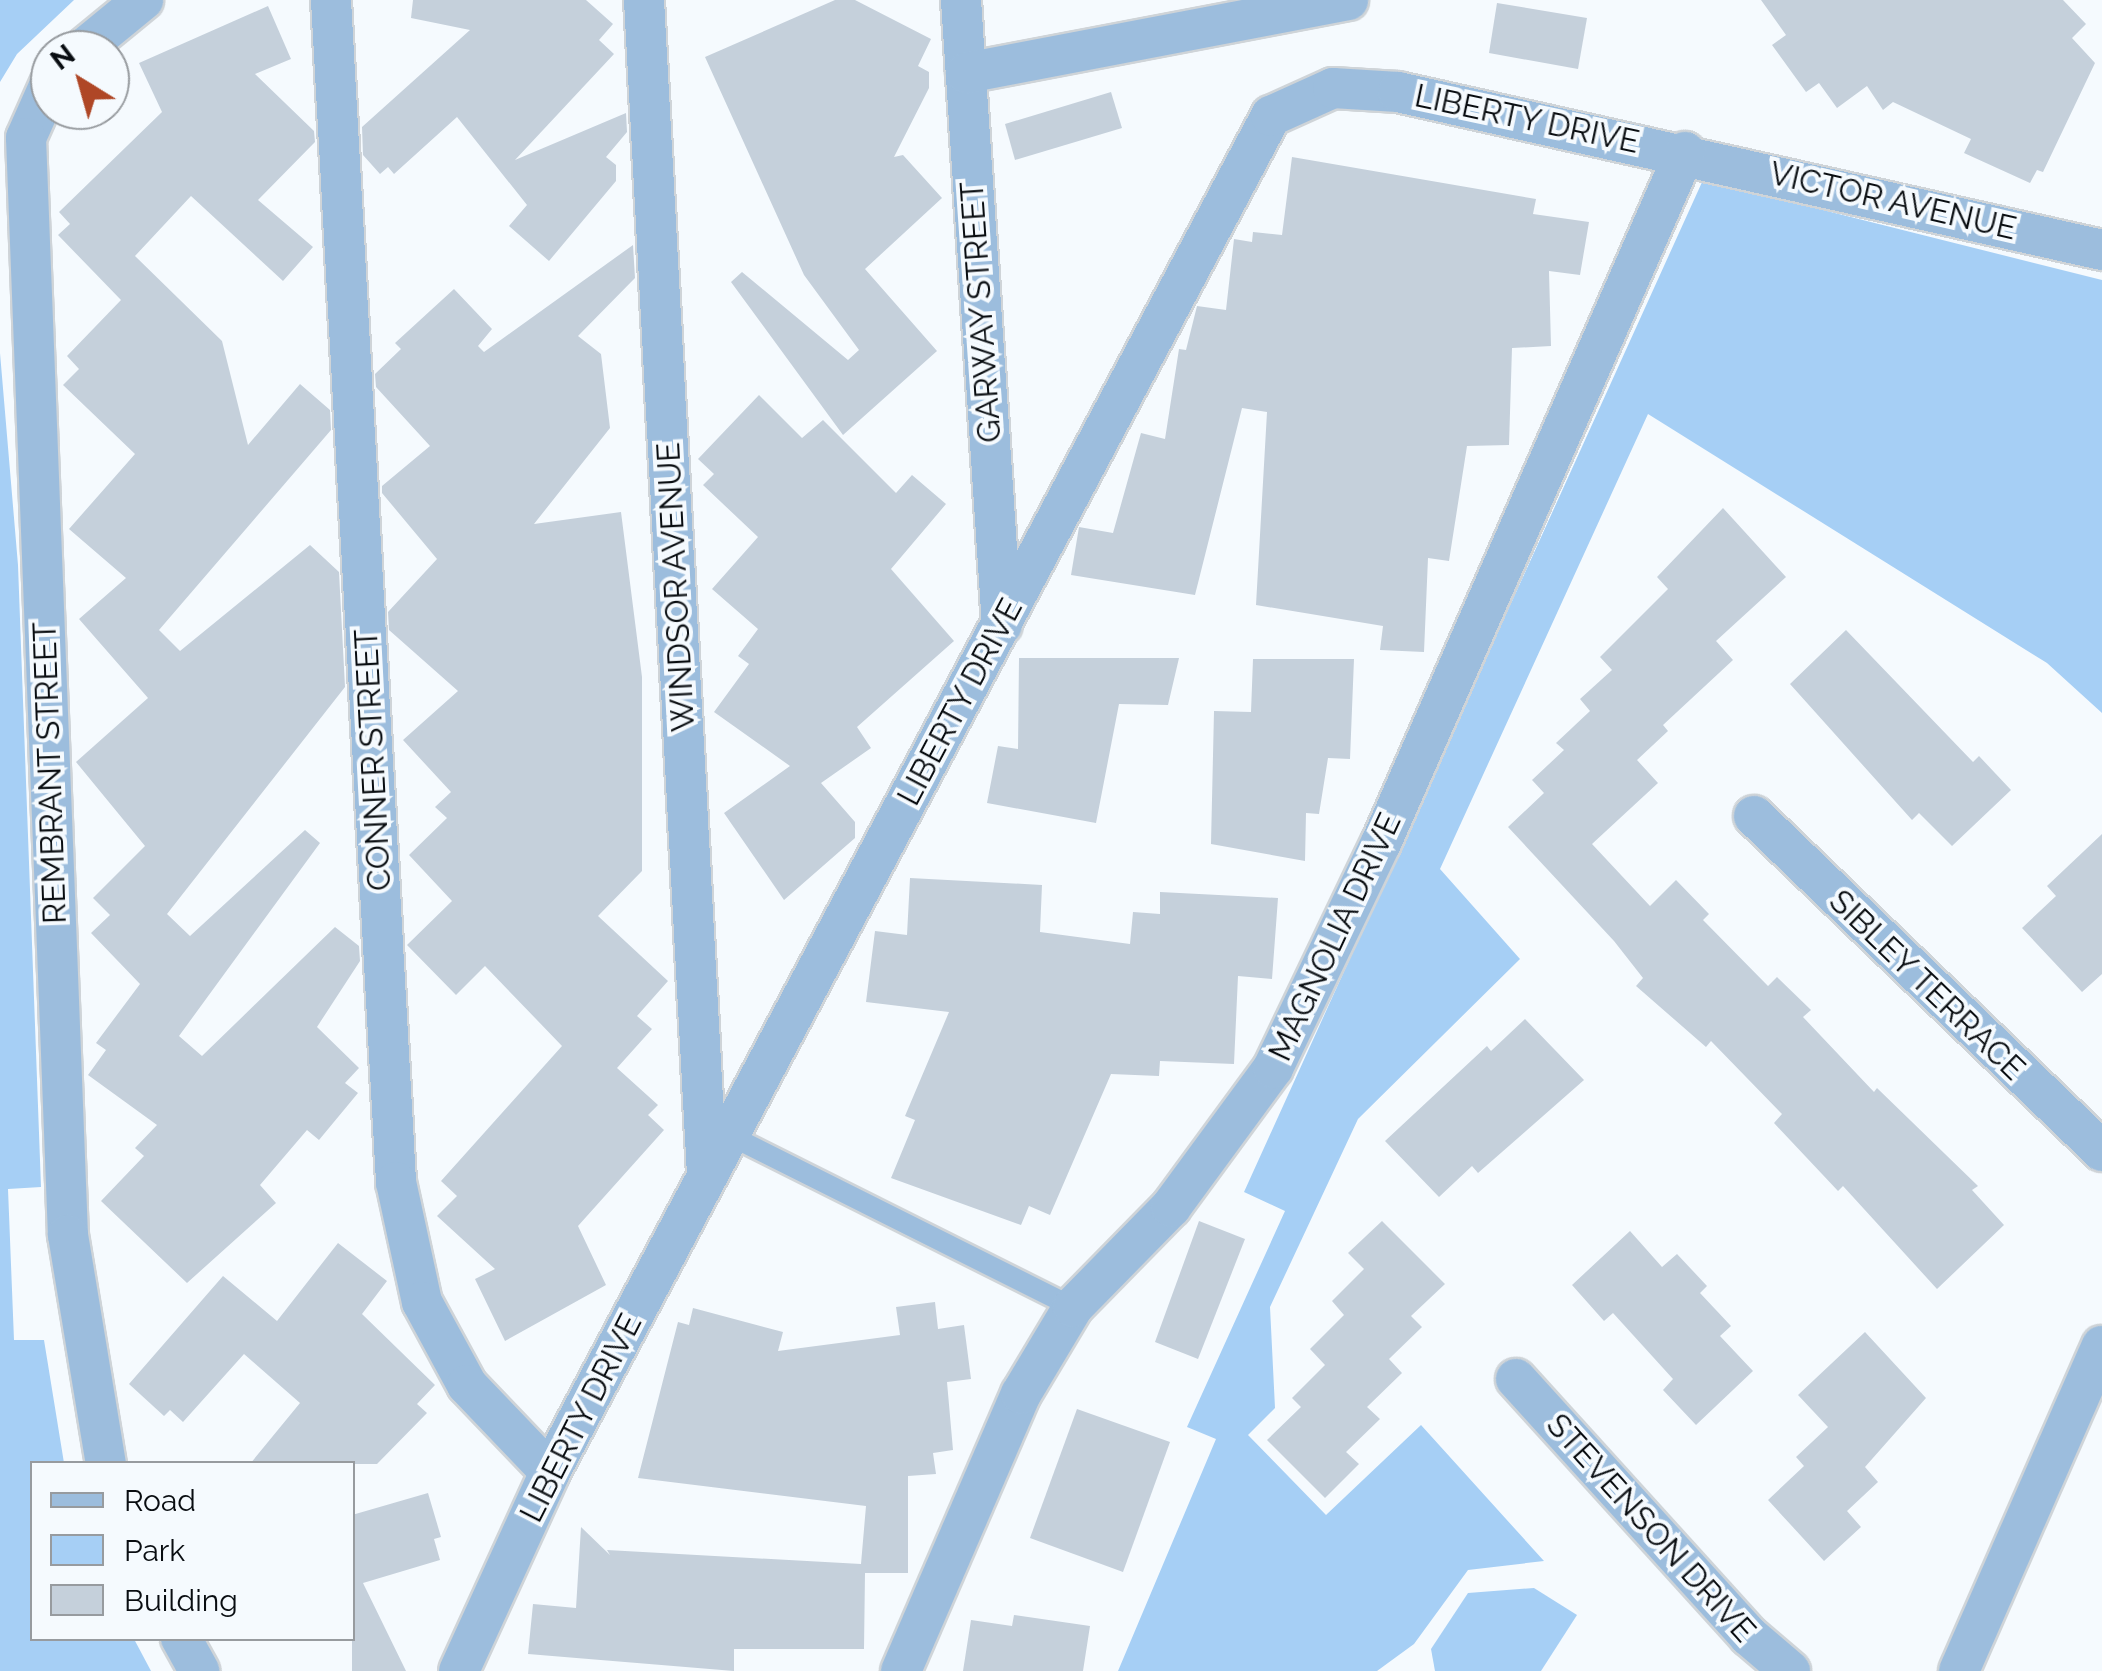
<!DOCTYPE html>
<html>
<head>
<meta charset="utf-8">
<style>
  body { margin:0 }
  #map { position:relative; width:2102px; height:1671px; overflow:hidden; background:#f5fafe; font-family:Raleway,sans-serif }
  div>[style] { position:absolute }
  [style*='--x'] { left:calc(var(--x)*1px); top:calc(var(--y)*1px); width:calc(var(--w)*1px); rotate:calc(var(--a)*1deg) }
  .green>* { inset:0; background:#a6cff5 }
  .building>* { inset:0; background:#c5d0db }
  .roads { filter:drop-shadow(2px 0 #cfd4d8) drop-shadow(-2px 0 #cfd4d8) drop-shadow(0 2px #cfd4d8) drop-shadow(0 -2px #cfd4d8) }
  .service>* { height:20px; margin:-10px; padding:0 10px; transform-origin:10px; border-radius:10px; background:#9cbddd }
  .minor>* { height:40px; margin:-20px; padding:0 20px; transform-origin:20px; border-radius:20px; background:#9cbddd }
  span { translate:-50% -50%; white-space:nowrap; text-align:center; line-height:1.15; -webkit-text-stroke:8px #f5fafe; paint-order:stroke }
  .street-label { font-size:32px; color:#090d11 }
  .legend { position:absolute; left:30px; top:1461px; width:325px; height:180px; box-sizing:border-box; background:#f5fafe; border:2px solid #979b9f; margin:0; padding:12px 18px; list-style:none; font-size:30px; color:#090d11 }
  .legend li { display:flex; align-items:center; gap:20px; height:50px }
  .legend b { width:50px; border:2px solid #979b9f }
  .north { position:absolute; left:30px; top:30px; width:100px; height:100px; box-sizing:border-box; background:#f5fafe; border:2px solid #979b9f; border-radius:50%; rotate:323deg; font-size:28px; font-weight:700; line-height:40px; text-align:center; color:#090d11 }
  .north::after { content:''; display:block; margin:auto; width:35px; height:45px; background:#af4726; clip-path:polygon(50% 0,100% 100%,50% 72%,0 100%) }
</style>
</head>
<body>
<div id="map">
  <div class="green">
    <i style="clip-path:polygon(0 0,74px 0,17px 54px,0 82px)"></i>
    <i style="clip-path:polygon(1703px 180px,2102px 280px,2102px 713px,2047px 663px,1648px 414px,1440px 869px,1520px 959px,1358px 1119px,1270px 1307px,1275px 1408px,1248px 1435px,1326px 1515px,1421px 1425px,1544px 1561px,1468px 1570px,1414px 1644px,1377px 1671px,1118px 1671px,1216px 1439px,1187px 1427px,1285px 1211px,1244px 1192px)"></i>
    <i style="clip-path:polygon(0 353px,18px 565px,41px 1187px,8px 1189px,14px 1340px,44px 1340px,64px 1463px,32px 1464px,32px 1638px,134px 1639px,151px 1671px,0 1671px)"></i>
    <i style="clip-path:polygon(1534px 1588px,1577px 1615px,1541px 1671px,1435px 1671px,1431px 1649px,1468px 1593px)"></i>
  </div>
  <div class="building">
    <i style="clip-path:polygon(413px 0,586px 0,613px 24px,599px 40px,614px 54px,515px 160px,626px 113px,627px 132px,606px 157px,616px 165px,616px 181px,549px 261px,509px 226px,527px 205px,457px 117px,394px 174px,388px 167px,380px 174px,363px 155px,362px 127px,470px 30px,411px 18px)"></i>
    <i style="clip-path:polygon(835px 0,855px 0,931px 39px,918px 66px,929px 72px,929px 88px,894px 157px,903px 155px,942px 198px,865px 269px,937px 351px,843px 435px,731px 282px,742px 272px,848px 360px,859px 350px,804px 275px,705px 57px)"></i>
    <i style="clip-path:polygon(1761px 0,2063px 0,2086px 24px,2072px 38px,2095px 63px,2043px 172px,2037px 170px,2030px 183px,1964px 153px,1971px 139px,1893px 102px,1883px 110px,1867px 86px,1837px 108px,1819px 83px,1806px 92px,1772px 45px,1786px 35px)"></i>
    <i style="clip-path:polygon(1497px 3px,1587px 18px,1578px 69px,1489px 53px)"></i>
    <i style="clip-path:polygon(268px 6px,291px 59px,255px 74px,314px 131px,315px 142px,258px 200px,313px 247px,283px 281px,191px 196px,135px 256px,222px 341px,248px 445px,300px 384px,330px 410px,331px 430px,159px 630px,180px 651px,310px 545px,339px 572px,345px 687px,167px 914px,190px 936px,305px 830px,320px 843px,179px 1036px,202px 1056px,335px 927px,359px 946px,360px 961px,317px 1027px,359px 1068px,345px 1083px,358px 1093px,319px 1140px,307px 1130px,260px 1185px,276px 1203px,187px 1283px,101px 1201px,144px 1156px,135px 1148px,157px 1125px,88px 1075px,106px 1050px,96px 1043px,140px 984px,91px 933px,110px 915px,93px 898px,145px 846px,76px 762px,148px 698px,79px 619px,126px 578px,69px 529px,135px 454px,63px 385px,79px 369px,67px 356px,121px 300px,58px 235px,70px 224px,59px 212px,162px 112px,139px 63px)"></i>
    <i style="clip-path:polygon(1111px 92px,1122px 128px,1015px 160px,1005px 124px)"></i>
    <i style="clip-path:polygon(1292px 157px,1536px 199px,1533px 214px,1589px 222px,1580px 275px,1549px 271px,1551px 346px,1512px 348px,1509px 445px,1467px 446px,1449px 561px,1428px 558px,1424px 652px,1380px 650px,1383px 626px,1256px 605px,1267px 412px,1242px 408px,1195px 595px,1071px 575px,1079px 527px,1113px 533px,1141px 433px,1165px 439px,1179px 349px,1186px 350px,1197px 306px,1226px 310px,1234px 239px,1252px 242px,1253px 232px,1282px 235px)"></i>
    <i style="clip-path:polygon(633px 245px,635px 278px,578px 336px,601px 354px,610px 428px,534px 524px,621px 512px,642px 677px,642px 871px,598px 916px,668px 981px,637px 1016px,652px 1029px,617px 1068px,658px 1105px,648px 1115px,664px 1130px,578px 1226px,606px 1285px,505px 1341px,475px 1279px,495px 1269px,437px 1216px,457px 1196px,441px 1181px,562px 1046px,485px 966px,456px 995px,407px 945px,452px 901px,409px 855px,447px 818px,435px 807px,451px 792px,403px 740px,458px 691px,389px 630px,388px 612px,437px 559px,382px 493px,382px 486px,430px 446px,376px 387px,375px 374px,401px 349px,395px 343px,454px 289px,492px 329px,478px 346px,484px 352px)"></i>
    <i style="clip-path:polygon(759px 395px,802px 438px,823px 420px,896px 493px,912px 475px,946px 504px,891px 569px,954px 641px,857px 727px,871px 748px,821px 783px,855px 822px,855px 838px,784px 900px,724px 813px,790px 766px,714px 712px,749px 664px,738px 656px,758px 629px,712px 589px,758px 537px,703px 485px,714px 474px,698px 459px)"></i>
    <i style="clip-path:polygon(1723px 508px,1786px 577px,1716px 641px,1733px 660px,1663px 725px,1668px 731px,1637px 760px,1658px 783px,1592px 844px,1650px 906px,1676px 880px,1709px 914px,1703px 920px,1768px 986px,1777px 977px,1811px 1010px,1803px 1017px,1874px 1092px,1877px 1088px,1978px 1186px,1972px 1190px,2004px 1225px,1937px 1289px,1843px 1186px,1838px 1191px,1774px 1123px,1782px 1114px,1711px 1041px,1706px 1047px,1636px 986px,1643px 978px,1614px 941px,1508px 827px,1544px 793px,1532px 780px,1564px 750px,1556px 743px,1590px 711px,1580px 699px,1612px 670px,1600px 657px,1668px 589px,1657px 577px)"></i>
    <i style="clip-path:polygon(1846px 630px,1973px 762px,1979px 756px,2011px 790px,1952px 846px,1919px 813px,1912px 820px,1790px 684px)"></i>
    <i style="clip-path:polygon(1019px 658px,1179px 658px,1168px 705px,1119px 704px,1096px 823px,987px 803px,998px 746px,1018px 749px)"></i>
    <i style="clip-path:polygon(1253px 659px,1354px 659px,1350px 759px,1328px 758px,1319px 814px,1306px 813px,1305px 861px,1211px 844px,1214px 711px,1251px 712px)"></i>
    <i style="clip-path:polygon(2102px 834px,2102px 974px,2082px 992px,2022px 928px,2056px 896px,2047px 886px)"></i>
    <i style="clip-path:polygon(910px 878px,1042px 885px,1040px 932px,1130px 944px,1133px 912px,1160px 914px,1160px 892px,1278px 898px,1272px 979px,1238px 976px,1234px 1064px,1160px 1061px,1159px 1076px,1111px 1074px,1050px 1215px,1029px 1206px,1021px 1225px,891px 1178px,915px 1120px,905px 1116px,949px 1012px,866px 1002px,875px 931px,907px 935px)"></i>
    <i style="clip-path:polygon(1525px 1019px,1584px 1080px,1478px 1173px,1472px 1166px,1439px 1197px,1385px 1141px,1487px 1046px,1491px 1051px)"></i>
    <i style="clip-path:polygon(1199px 1221px,1245px 1239px,1198px 1359px,1155px 1342px)"></i>
    <i style="clip-path:polygon(1382px 1221px,1445px 1284px,1411px 1316px,1422px 1327px,1389px 1359px,1402px 1373px,1367px 1407px,1380px 1419px,1346px 1452px,1359px 1464px,1325px 1498px,1267px 1440px,1301px 1407px,1292px 1398px,1325px 1365px,1310px 1349px,1344px 1315px,1332px 1301px,1364px 1269px,1348px 1253px)"></i>
    <i style="clip-path:polygon(1630px 1231px,1662px 1267px,1677px 1254px,1707px 1286px,1700px 1293px,1731px 1326px,1720px 1336px,1753px 1371px,1696px 1425px,1663px 1390px,1673px 1379px,1613px 1313px,1604px 1321px,1572px 1285px)"></i>
    <i style="clip-path:polygon(338px 1243px,387px 1281px,362px 1314px,435px 1385px,417px 1404px,427px 1413px,377px 1464px,250px 1464px,300px 1403px,244px 1354px,183px 1422px,170px 1410px,164px 1416px,129px 1384px,223px 1276px,277px 1321px)"></i>
    <i style="clip-path:polygon(935px 1302px,938px 1329px,964px 1325px,971px 1379px,947px 1382px,953px 1450px,933px 1453px,936px 1474px,908px 1476px,908px 1573px,865px 1573px,864px 1649px,734px 1649px,734px 1671px,528px 1654px,533px 1604px,576px 1608px,581px 1527px,610px 1555px,607px 1550px,861px 1564px,866px 1506px,638px 1478px,678px 1322px,689px 1325px,693px 1308px,783px 1332px,778px 1351px,900px 1335px,896px 1307px)"></i>
    <i style="clip-path:polygon(1865px 1332px,1926px 1398px,1865px 1467px,1878px 1482px,1847px 1511px,1861px 1527px,1824px 1561px,1768px 1500px,1804px 1466px,1796px 1457px,1828px 1427px,1798px 1395px)"></i>
    <i style="clip-path:polygon(1077px 1409px,1170px 1442px,1123px 1572px,1030px 1538px)"></i>
    <i style="clip-path:polygon(428px 1493px,441px 1537px,434px 1539px,440px 1560px,363px 1583px,406px 1671px,352px 1671px,352px 1515px)"></i>
    <i style="clip-path:polygon(1014px 1615px,1090px 1626px,1083px 1671px,963px 1671px,971px 1620px,1012px 1626px)"></i>
  </div>
  <div class="roads">
    <div class="service">
      <i style="--x:727;--y:1134;--w:387;--a:26.6"></i>
    </div>
    <div class="minor">
      <i style="--x:331;--y:0;--w:1184;--a:86.85"></i>
      <i style="--x:396;--y:1182;--w:123;--a:77.8"></i>
      <i style="--x:422;--y:1302;--w:94;--a:61.5"></i>
      <i style="--x:467;--y:1385;--w:120;--a:46.3"></i>
      <i style="--x:644;--y:0;--w:1175;--a:86.93"></i>
      <i style="--x:961;--y:0;--w:626;--a:86.25"></i>
      <i style="--x:82;--y:50;--w:79;--a:-39.3"></i>
      <i style="--x:966;--y:73;--w:389;--a:-10.8"></i>
      <i style="--x:50;--y:84;--w:59;--a:114"></i>
      <i style="--x:26;--y:138;--w:1098;--a:87.81"></i>
      <i style="--x:68;--y:1235;--w:232;--a:80.6"></i>
      <i style="--x:1754;--y:816;--w:483;--a:43.9"></i>
      <i style="--x:1516;--y:1379;--w:347;--a:47.8"></i>
      <i style="--x:1749;--y:1636;--w:54;--a:40.5"></i>
      <i style="--x:181;--y:1638;--w:38;--a:61"></i>
      <i style="--x:459;--y:1671;--w:219;--a:-65.4"></i>
      <i style="--x:550;--y:1472;--w:1536;--a:-62"></i>
      <i style="--x:1271;--y:116;--w:68;--a:-24.3"></i>
      <i style="--x:1333;--y:88;--w:65;--a:3.5"></i>
      <i style="--x:1398;--y:92;--w:722;--a:12.65"></i>
      <i style="--x:901;--y:1671;--w:302;--a:-66.6"></i>
      <i style="--x:1021;--y:1394;--w:101;--a:-59.1"></i>
      <i style="--x:1073;--y:1307;--w:140;--a:-45.6"></i>
      <i style="--x:1171;--y:1207;--w:172;--a:-53.7"></i>
      <i style="--x:1273;--y:1068;--w:250;--a:-64.4"></i>
      <i style="--x:1381;--y:843;--w:755;--a:-66.25"></i>
      <i style="--x:1959;--y:1671;--w:355;--a:-66.3"></i>
    </div>
  </div>
  <div class="street-label">
    <span style="left:1527px;top:119px;rotate:12deg">LIBERTY DRIVE</span>
    <span style="left:1893px;top:201px;rotate:13deg">VICTOR AVENUE</span>
    <span style="left:981px;top:312px;rotate:-94deg">GARWAY STREET</span>
    <span style="left:676px;top:587px;rotate:-93deg">WINDSOR AVENUE</span>
    <span style="left:960px;top:702px;rotate:-62deg">LIBERTY DRIVE</span>
    <span style="left:373px;top:760px;rotate:-93deg">CONNER STREET</span>
    <span style="left:50px;top:773px;rotate:-92deg">REMBRANT STREET</span>
    <span style="left:1335px;top:937px;rotate:-65deg">MAGNOLIA DRIVE</span>
    <span style="left:1927px;top:985px;rotate:44deg">SIBLEY TERRACE</span>
    <span style="left:581px;top:1418px;rotate:-63deg">LIBERTY DRIVE</span>
    <span style="left:1651px;top:1528px;rotate:48deg">STEVENSON DRIVE</span>
  </div>
  <ul class="legend">
  <li><b style="height:12px;background:#9cbddd"></b>Road</li>
  <li><b style="height:28px;background:#a6cff5"></b>Park</li>
  <li><b style="height:28px;background:#c5d0db"></b>Building</li>
  </ul>
  <div class="north">N</div>
</div>
</body>
</html>
